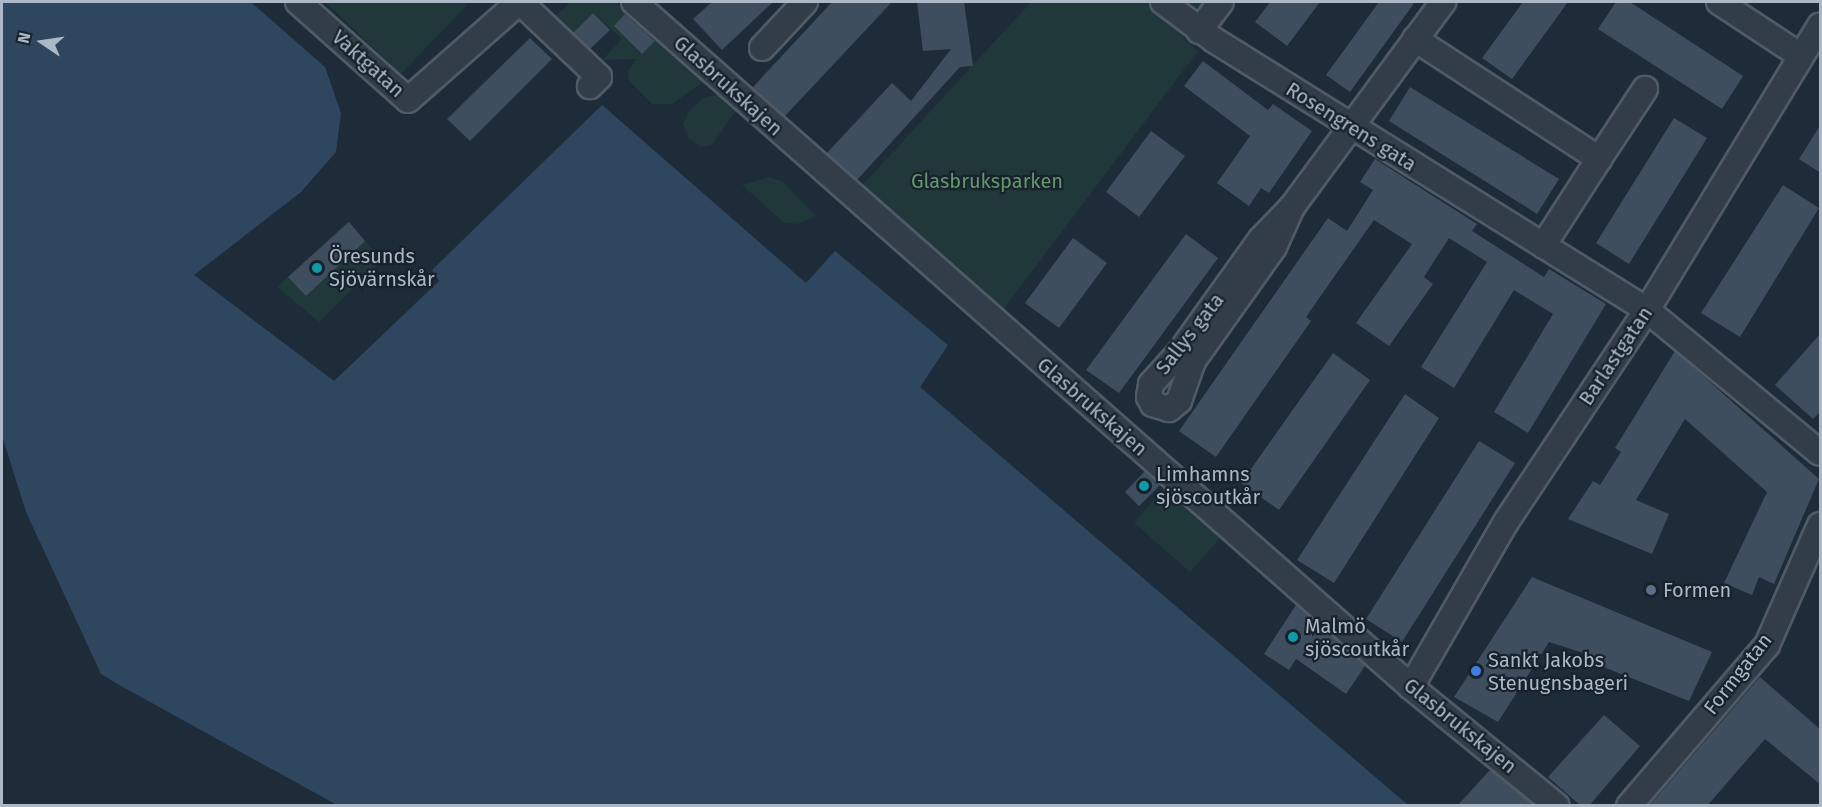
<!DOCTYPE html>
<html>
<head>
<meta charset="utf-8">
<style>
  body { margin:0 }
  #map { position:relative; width:1822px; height:807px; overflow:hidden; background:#1e2b38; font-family:"Fira Sans",sans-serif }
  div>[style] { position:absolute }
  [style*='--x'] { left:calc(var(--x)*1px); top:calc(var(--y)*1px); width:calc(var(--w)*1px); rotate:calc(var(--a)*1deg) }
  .green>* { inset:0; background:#203839 }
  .water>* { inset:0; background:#2f465f }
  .building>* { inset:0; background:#3f4e5e }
  .roads { filter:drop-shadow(2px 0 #4f5b67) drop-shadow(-2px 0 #4f5b67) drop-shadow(0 2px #4f5b67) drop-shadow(0 -2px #4f5b67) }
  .minor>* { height:24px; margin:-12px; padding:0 12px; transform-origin:12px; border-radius:12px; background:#323d49 }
  .dots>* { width:16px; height:16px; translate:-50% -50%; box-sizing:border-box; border:3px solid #18222d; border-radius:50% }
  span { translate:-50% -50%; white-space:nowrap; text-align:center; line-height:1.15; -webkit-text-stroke:4.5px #18222d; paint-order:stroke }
  .street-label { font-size:20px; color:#acb8c6 }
  .park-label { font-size:20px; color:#62986b }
  .poi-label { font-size:20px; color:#acb8c6 }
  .left { translate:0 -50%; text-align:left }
  .frame { position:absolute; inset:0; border:3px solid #acb8c6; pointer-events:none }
  .north { position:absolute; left:12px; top:12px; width:60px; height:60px; -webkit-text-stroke:4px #18222d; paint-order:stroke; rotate:283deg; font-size:16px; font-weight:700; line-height:24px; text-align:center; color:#acb8c6 }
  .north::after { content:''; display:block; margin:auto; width:21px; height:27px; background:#acb8c6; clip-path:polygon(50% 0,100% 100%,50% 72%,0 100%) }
</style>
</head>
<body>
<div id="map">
  <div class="green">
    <i style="clip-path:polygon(325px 2px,470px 2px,401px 74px)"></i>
    <i style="clip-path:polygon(571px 2px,616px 2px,627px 12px,619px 21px,630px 31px,638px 23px,648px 33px,634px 46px,641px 54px,659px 38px,707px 79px,672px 104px,652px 104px,629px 81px,628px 70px,637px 59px,602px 60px,622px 39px,593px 13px,573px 33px,554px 17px)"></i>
    <i style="clip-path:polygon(1031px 2px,1210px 2px,1183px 38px,1198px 51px,1003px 310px,857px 191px)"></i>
    <i style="clip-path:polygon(718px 94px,738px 108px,712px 145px,701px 147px,689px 139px,683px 124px,688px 112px,702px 99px)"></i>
    <i style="clip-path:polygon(769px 177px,782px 181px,816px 216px,798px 224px,784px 223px,742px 185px)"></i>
    <i style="clip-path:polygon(348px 221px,382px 260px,319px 322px,277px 287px)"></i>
    <i style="clip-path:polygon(1168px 483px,1225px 533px,1190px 572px,1134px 523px)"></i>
  </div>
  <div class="water">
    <i style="clip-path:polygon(2px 2px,251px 2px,325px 67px,341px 113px,336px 152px,301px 192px,194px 275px,334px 381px,439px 281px,432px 270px,602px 105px,806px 283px,835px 251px,948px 345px,920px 387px,1408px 805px,337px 805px,121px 686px,101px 674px,26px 512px,2px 436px)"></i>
  </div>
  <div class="building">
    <i style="clip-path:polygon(712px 2px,773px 2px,722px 50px,693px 19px)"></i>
    <i style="clip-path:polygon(832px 2px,892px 2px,785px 116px,753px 87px)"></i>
    <i style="clip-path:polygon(917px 2px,964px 2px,973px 66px,960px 67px,857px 180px,827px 153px,892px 83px,911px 101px,951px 49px,923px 51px)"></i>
    <i style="clip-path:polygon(1270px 2px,1320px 2px,1287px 46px,1255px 22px)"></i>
    <i style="clip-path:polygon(1379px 2px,1415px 2px,1350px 92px,1326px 75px)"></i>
    <i style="clip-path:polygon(1523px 2px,1568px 2px,1512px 79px,1482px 58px)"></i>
    <i style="clip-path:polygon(1616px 2px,1630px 2px,1743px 76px,1722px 109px,1598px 29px)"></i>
    <i style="clip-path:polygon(593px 13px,610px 30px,590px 49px,573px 33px)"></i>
    <i style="clip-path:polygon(625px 14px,655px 41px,642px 54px,614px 26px)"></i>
    <i style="clip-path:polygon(530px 38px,552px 59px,470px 141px,447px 119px)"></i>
    <i style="clip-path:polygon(1203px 61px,1268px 110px,1273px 104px,1312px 131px,1269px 193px,1261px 188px,1249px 206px,1217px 183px,1250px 136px,1184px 86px)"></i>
    <i style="clip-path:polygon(1410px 87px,1559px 179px,1537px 214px,1389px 121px)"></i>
    <i style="clip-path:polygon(1674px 118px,1707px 138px,1629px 264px,1596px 243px)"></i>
    <i style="clip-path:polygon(1821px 124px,1821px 173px,1799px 159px)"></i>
    <i style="clip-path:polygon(1151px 131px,1185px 156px,1139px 217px,1106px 192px)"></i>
    <i style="clip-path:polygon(1375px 159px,1477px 224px,1472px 231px,1544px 277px,1549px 269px,1606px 304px,1528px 433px,1494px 412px,1553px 314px,1514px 290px,1454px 388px,1421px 367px,1487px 262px,1449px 238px,1424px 277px,1433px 284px,1389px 346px,1356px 323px,1412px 244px,1374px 220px,1306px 317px,1311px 321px,1216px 457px,1179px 431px,1328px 218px,1347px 231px,1373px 190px,1360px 182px)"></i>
    <i style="clip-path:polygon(1783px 185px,1819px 208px,1740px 337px,1701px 313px)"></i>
    <i style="clip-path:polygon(349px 222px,365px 241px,306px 296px,288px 277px)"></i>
    <i style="clip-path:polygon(1186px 234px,1218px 258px,1119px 393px,1086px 370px)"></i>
    <i style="clip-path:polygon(1073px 238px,1107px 263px,1059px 328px,1025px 303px)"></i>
    <i style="clip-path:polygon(1821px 333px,1821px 411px,1813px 419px,1775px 385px)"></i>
    <i style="clip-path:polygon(1675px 351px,1819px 479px,1774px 584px,1759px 577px,1752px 595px,1724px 583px,1767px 492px,1685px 419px,1636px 500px,1669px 514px,1652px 554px,1568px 519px,1593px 481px,1600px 485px,1621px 452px,1615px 448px)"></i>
    <i style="clip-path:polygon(1333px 353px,1370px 380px,1279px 510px,1241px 483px)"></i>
    <i style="clip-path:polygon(1405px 394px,1439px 418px,1334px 583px,1297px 560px)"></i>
    <i style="clip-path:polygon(1479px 441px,1515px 463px,1402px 642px,1366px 619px)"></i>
    <i style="clip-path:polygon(1145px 471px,1160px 485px,1139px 506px,1125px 492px)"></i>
    <i style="clip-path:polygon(1532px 577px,1712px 652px,1689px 701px,1591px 662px,1593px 656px,1549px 642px,1498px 722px,1454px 697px)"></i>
    <i style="clip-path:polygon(1296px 605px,1365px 666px,1346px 694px,1296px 659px,1289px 670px,1264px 654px)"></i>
    <i style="clip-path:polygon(1760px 677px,1821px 730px,1821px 785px,1765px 739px,1707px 806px,1649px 806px)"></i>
    <i style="clip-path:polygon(1604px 715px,1640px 746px,1589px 806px,1581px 806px,1548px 777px)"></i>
    <i style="clip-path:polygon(1490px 770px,1528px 800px,1533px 806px,1457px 806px)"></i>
  </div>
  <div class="roads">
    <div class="minor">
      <i style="--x:298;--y:2;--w:147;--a:41.7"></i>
      <i style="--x:408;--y:100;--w:148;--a:-41.4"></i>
      <i style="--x:520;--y:2;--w:109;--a:43.5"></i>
      <i style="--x:599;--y:77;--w:13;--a:135"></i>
      <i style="--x:634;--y:2;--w:1036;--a:41.4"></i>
      <i style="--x:1411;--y:687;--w:188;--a:39.2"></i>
      <i style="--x:1163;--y:2;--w:64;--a:36.7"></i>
      <i style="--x:1214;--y:40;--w:510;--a:31.95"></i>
      <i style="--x:1647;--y:310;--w:224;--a:39.6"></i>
      <i style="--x:1719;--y:2;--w:98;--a:33.4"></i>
      <i style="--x:1199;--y:31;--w:36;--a:-53"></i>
      <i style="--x:1415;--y:39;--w:220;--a:33.1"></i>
      <i style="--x:1599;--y:159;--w:103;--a:122.8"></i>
      <i style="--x:762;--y:48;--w:63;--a:-46.9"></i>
      <i style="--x:1599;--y:159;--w:84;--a:-56.7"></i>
      <i style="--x:1292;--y:207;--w:44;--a:114.2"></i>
      <i style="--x:1274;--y:247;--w:140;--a:125.4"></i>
      <i style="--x:1193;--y:361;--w:42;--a:109.3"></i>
      <i style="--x:1179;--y:401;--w:13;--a:141"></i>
      <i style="--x:1169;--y:409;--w:17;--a:-163"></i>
      <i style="--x:1153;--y:404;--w:8;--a:-120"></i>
      <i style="--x:1149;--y:397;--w:13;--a:-81"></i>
      <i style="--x:1151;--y:384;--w:43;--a:-47.8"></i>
      <i style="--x:1180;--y:352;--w:139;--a:-54.4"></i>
      <i style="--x:1261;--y:239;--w:45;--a:-45.9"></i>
      <i style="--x:1292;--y:207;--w:255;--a:-53.6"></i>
      <i style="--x:1411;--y:687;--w:190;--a:-60.1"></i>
      <i style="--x:1506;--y:522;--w:255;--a:-56.4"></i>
      <i style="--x:1647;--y:310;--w:333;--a:-58.7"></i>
      <i style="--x:1629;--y:806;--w:212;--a:-49.4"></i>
      <i style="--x:1767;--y:645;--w:131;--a:-66.2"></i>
    </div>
  </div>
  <div class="dots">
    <i style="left:317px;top:268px;background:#0f9aa8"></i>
    <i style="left:1144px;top:486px;background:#0f9aa8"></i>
    <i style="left:1651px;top:590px;background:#5c6f8a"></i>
    <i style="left:1293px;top:637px;background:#0f9aa8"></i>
    <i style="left:1476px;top:671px;background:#3f7fe0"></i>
  </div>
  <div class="street-label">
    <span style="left:368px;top:64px;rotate:42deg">Vaktgatan</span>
    <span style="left:728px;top:86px;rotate:42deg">Glasbrukskajen</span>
    <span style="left:1351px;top:127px;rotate:32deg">Rosengrens gata</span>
    <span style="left:1190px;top:334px;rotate:-52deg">Sallys gata</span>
    <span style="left:1616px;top:356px;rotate:-56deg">Barlastgatan</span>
    <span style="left:1092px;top:407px;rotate:41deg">Glasbrukskajen</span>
    <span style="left:1738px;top:674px;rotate:-52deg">Formgatan</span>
    <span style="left:1460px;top:726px;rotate:39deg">Glasbrukskajen</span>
  </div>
  <div class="park-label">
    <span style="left:987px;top:181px">Glasbruksparken</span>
  </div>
  <div class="poi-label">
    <span class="left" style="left:329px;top:268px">Öresunds<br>Sjövärnskår</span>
    <span class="left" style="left:1156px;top:486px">Limhamns<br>sjöscoutkår</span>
    <span class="left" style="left:1663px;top:590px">Formen</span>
    <span class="left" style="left:1305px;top:638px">Malmö<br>sjöscoutkår</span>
    <span class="left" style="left:1488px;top:672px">Sankt Jakobs<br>Stenugnsbageri</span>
  </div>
  <div class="frame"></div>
  <div class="north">N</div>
</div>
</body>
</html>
